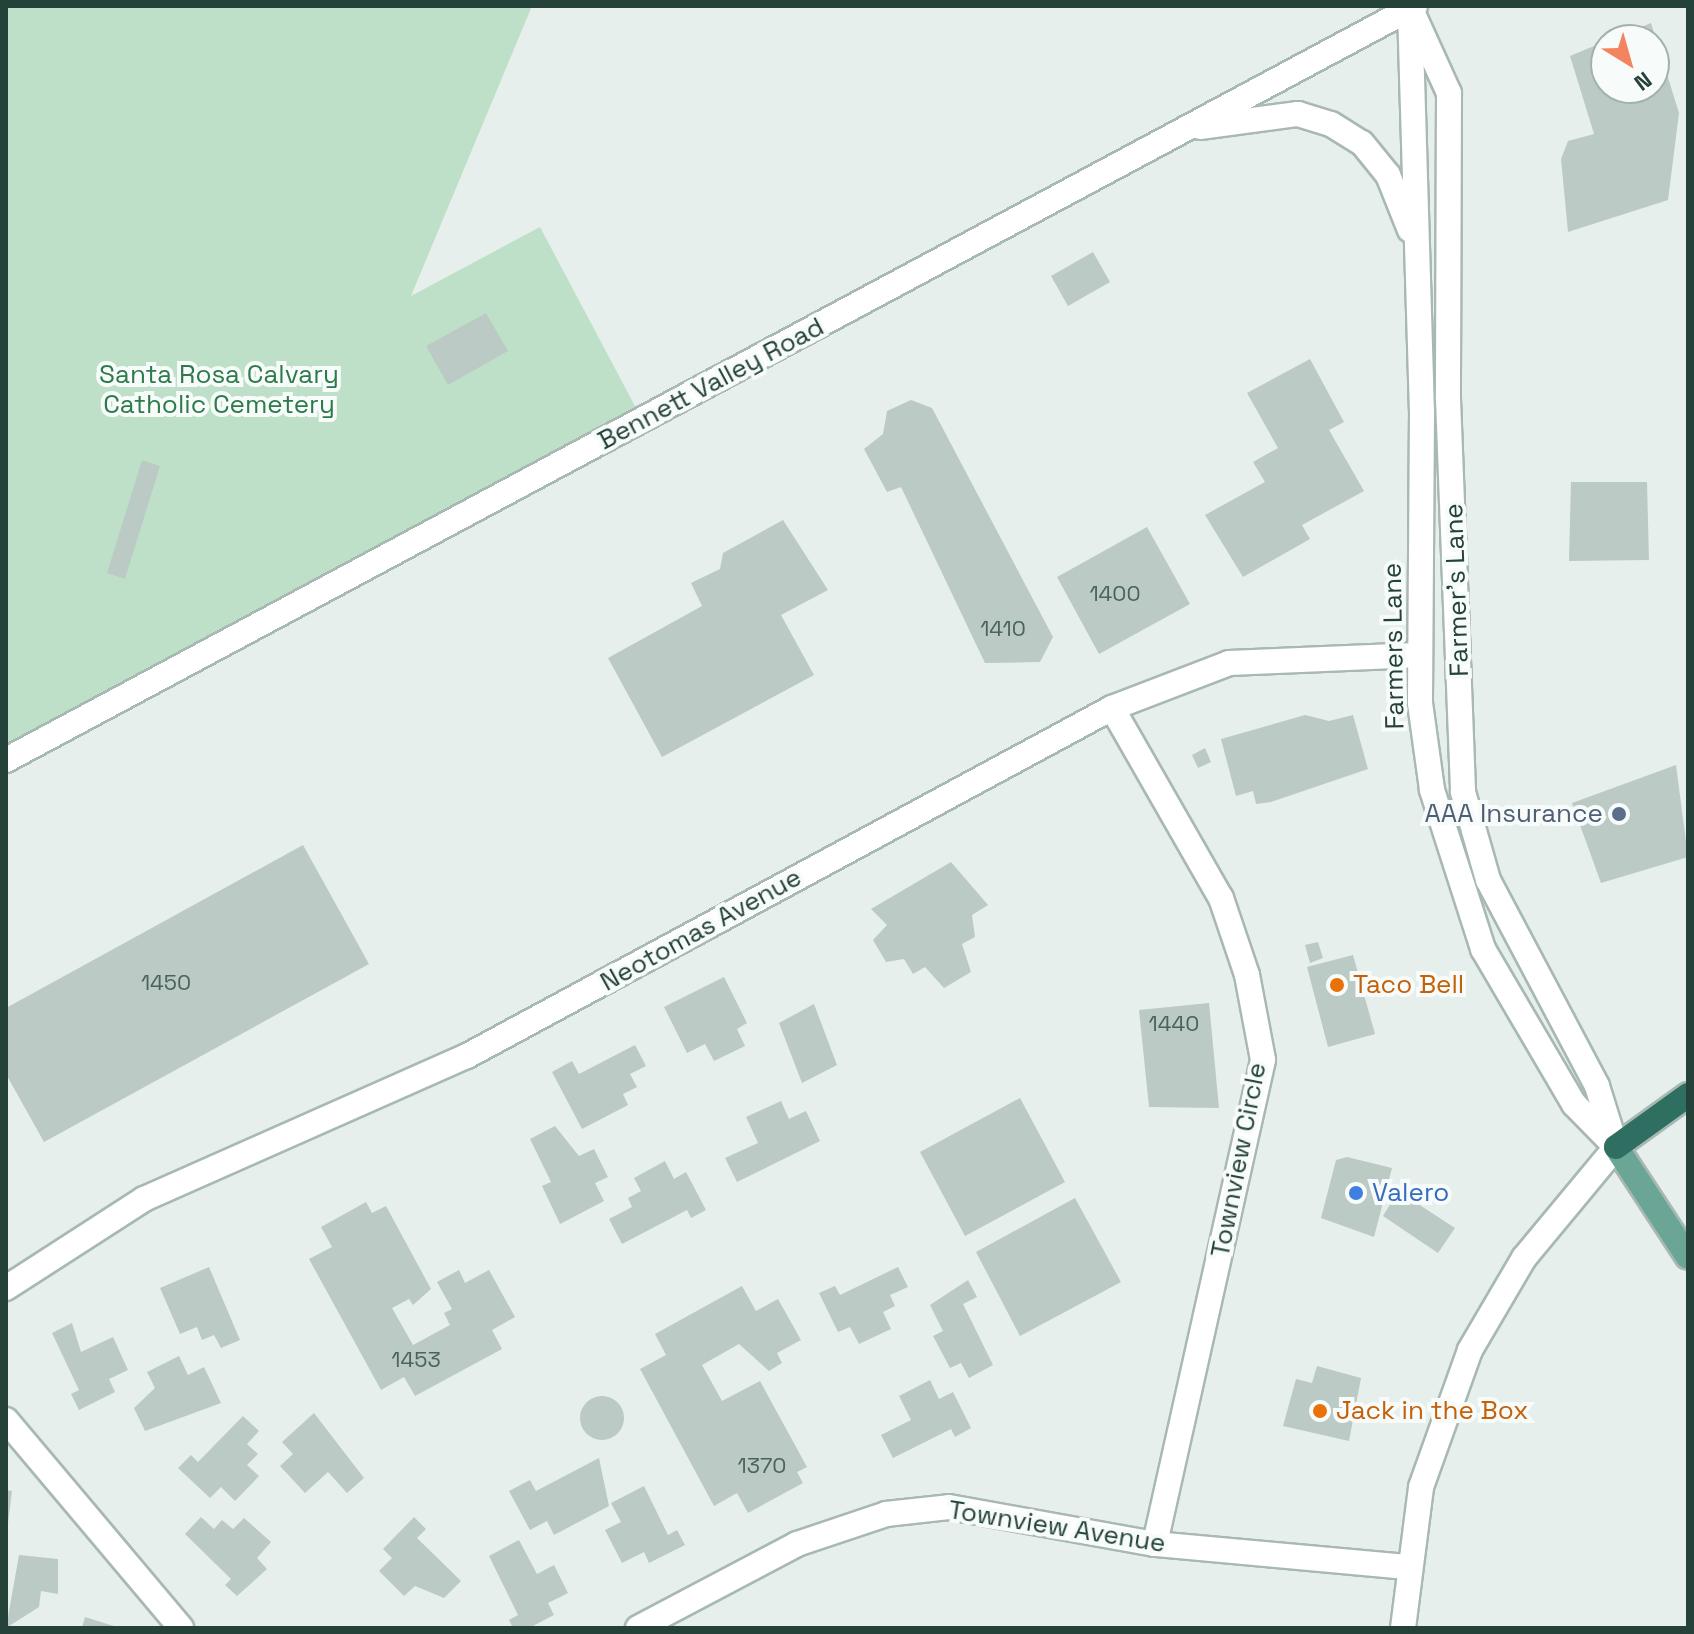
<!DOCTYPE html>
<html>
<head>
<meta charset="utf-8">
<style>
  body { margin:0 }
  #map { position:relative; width:1694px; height:1634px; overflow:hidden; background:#e6efeb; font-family:"Space Grotesk",sans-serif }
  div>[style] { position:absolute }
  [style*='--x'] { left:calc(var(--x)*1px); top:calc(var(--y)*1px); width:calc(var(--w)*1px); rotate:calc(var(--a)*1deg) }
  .green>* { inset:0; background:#bfe0c8 }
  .building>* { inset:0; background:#bbcac4 }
  .round { border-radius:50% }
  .roads { filter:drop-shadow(2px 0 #a8b8b2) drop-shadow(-2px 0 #a8b8b2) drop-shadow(0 2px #a8b8b2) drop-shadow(0 -2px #a8b8b2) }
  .minor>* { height:24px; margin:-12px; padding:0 12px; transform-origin:12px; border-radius:12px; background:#fff }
  .major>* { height:24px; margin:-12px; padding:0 12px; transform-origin:12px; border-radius:12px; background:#6aa596 }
  .highway>* { height:24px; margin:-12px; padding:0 12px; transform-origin:12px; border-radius:12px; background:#2f6f62 }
  .dots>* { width:22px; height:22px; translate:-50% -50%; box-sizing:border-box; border:4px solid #f7fbf9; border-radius:50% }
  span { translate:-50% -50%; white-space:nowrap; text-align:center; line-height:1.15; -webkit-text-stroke:8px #f7fbf9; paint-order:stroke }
  .number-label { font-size:22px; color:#4a645c }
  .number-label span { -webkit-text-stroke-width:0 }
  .park-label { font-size:26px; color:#2d7a4b }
  .street-label { font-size:26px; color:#24423a }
  .service-label { font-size:26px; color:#4e5e75 }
  .right { translate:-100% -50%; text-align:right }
  .food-label { font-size:26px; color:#c56008 }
  .left { translate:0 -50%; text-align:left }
  .shop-label { font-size:26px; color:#366cbe }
  .frame { position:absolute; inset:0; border:8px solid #24423a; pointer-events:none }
  .north { position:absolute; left:1590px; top:24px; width:80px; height:80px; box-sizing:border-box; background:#f7fbf9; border:2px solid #a3b1ad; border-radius:50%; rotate:143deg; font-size:22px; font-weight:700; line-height:32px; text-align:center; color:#24423a }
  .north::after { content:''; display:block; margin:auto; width:28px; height:36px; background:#f4845f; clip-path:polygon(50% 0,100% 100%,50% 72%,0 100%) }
</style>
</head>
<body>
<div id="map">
  <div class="green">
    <i style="clip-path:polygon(6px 6px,532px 6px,411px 296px,540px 227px,636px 408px,6px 744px)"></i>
  </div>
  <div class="building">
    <i style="clip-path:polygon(1651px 23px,1679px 113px,1668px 200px,1568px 232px,1561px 159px,1568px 141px,1594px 134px,1570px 56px,1606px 41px,1606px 88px,1654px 88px,1654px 40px,1609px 40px)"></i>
    <i style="clip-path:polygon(1093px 252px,1110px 282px,1068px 306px,1051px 276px)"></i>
    <i style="clip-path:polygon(486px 313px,508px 351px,448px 385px,426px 346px)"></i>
    <i style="clip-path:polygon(1310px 359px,1344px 422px,1329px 430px,1364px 491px,1302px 525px,1310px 539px,1243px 577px,1205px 515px,1265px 482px,1253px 462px,1278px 448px,1247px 393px)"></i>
    <i style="clip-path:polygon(911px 400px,932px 408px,1053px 637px,1040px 662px,985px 663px,901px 487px,887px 492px,864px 449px,883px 434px,887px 411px)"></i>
    <i style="clip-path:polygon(142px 460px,160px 466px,125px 579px,107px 573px)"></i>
    <i style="clip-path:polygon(1571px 482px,1647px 482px,1649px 560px,1569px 561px)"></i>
    <i style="clip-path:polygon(783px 520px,828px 590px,781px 615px,814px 675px,662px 757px,608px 658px,702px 606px,691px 583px,720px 569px,723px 553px)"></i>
    <i style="clip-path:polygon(1147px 527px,1190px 604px,1099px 654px,1057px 577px)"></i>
    <i style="clip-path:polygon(1305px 715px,1329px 721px,1353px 715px,1368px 769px,1271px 802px,1256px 804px,1253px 791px,1236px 796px,1221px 739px)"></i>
    <i style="clip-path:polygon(1205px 748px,1211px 762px,1198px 768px,1192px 755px)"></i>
    <i style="clip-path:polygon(1676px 765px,1688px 857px,1601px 883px,1572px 803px)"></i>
    <i style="clip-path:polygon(303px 845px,369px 964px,44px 1142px,6px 1074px,6px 1008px)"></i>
    <i style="clip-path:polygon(951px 862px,988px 905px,972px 915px,975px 937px,962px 944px,971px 972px,944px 988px,925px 967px,913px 974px,904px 959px,886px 962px,873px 940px,887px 925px,871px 909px)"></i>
    <i style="clip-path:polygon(1318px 942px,1323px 958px,1310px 963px,1305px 945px)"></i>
    <i style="clip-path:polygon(1353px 955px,1375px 1034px,1328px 1047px,1307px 967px)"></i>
    <i style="clip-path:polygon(724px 977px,747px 1023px,737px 1029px,745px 1046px,714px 1061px,705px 1044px,687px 1053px,664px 1007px)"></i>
    <i style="clip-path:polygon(1209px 1003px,1219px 1108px,1149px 1107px,1139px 1010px)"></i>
    <i style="clip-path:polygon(814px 1004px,837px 1065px,802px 1083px,779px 1023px)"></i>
    <i style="clip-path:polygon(635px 1045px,646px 1066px,630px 1074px,637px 1087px,623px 1094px,628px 1105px,582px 1129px,552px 1072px,572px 1061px,579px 1074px)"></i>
    <i style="clip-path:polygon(1020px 1098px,1065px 1182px,965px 1236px,920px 1152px)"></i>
    <i style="clip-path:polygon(781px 1101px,789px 1119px,806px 1111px,820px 1141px,737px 1182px,725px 1158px,758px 1143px,746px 1117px)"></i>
    <i style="clip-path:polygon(555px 1126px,579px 1156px,594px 1149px,608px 1177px,595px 1183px,604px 1201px,560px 1224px,542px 1186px,551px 1182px,530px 1139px)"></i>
    <i style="clip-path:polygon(1347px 1157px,1392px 1168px,1374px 1237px,1321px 1218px,1336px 1160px)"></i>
    <i style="clip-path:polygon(665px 1161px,674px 1179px,686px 1172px,706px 1210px,691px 1218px,687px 1210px,622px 1244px,609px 1219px,632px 1207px,628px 1198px,641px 1191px,634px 1178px)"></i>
    <i style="clip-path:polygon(1398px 1191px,1455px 1228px,1438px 1253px,1383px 1216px)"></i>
    <i style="clip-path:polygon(1075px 1198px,1121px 1282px,1020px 1336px,976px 1252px)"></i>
    <i style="clip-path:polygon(366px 1202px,372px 1213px,386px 1206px,431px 1289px,413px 1305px,409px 1299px,392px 1308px,413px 1345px,450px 1325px,444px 1313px,452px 1309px,437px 1282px,459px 1270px,465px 1283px,489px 1270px,515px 1317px,492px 1330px,502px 1349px,415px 1396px,404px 1377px,381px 1390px,309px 1259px,332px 1247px,321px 1227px)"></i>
    <i style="clip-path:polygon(209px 1267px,240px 1340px,221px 1348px,214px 1335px,202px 1340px,197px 1327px,180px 1334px,160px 1288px)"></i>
    <i style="clip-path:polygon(898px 1267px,908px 1287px,890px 1295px,895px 1306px,883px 1312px,891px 1329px,859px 1344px,850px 1327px,838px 1332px,819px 1293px,835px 1286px,840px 1295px)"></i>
    <i style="clip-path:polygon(968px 1280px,977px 1297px,963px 1304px,993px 1365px,969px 1378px,961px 1363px,950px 1368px,933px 1336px,943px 1331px,930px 1305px)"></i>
    <i style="clip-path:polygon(742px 1286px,756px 1311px,778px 1299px,801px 1340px,777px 1353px,782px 1363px,769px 1371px,739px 1344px,702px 1365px,722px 1401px,760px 1381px,807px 1467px,797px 1472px,803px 1483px,748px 1513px,737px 1493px,714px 1506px,640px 1369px,666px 1355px,655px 1334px)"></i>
    <i style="clip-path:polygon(72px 1323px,81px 1352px,113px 1337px,128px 1370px,109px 1379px,115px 1392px,79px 1410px,71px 1394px,79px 1390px,52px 1333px)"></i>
    <i style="clip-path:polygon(179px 1356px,188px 1375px,204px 1367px,221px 1403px,145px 1431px,134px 1408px,155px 1388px,147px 1372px)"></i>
    <i style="clip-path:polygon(1317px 1366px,1361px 1378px,1349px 1441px,1283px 1426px,1296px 1379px,1312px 1383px)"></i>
    <i style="clip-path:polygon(930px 1380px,939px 1399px,953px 1392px,971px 1428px,955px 1437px,951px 1429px,893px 1458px,881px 1435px,911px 1420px,899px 1396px)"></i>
    <i class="round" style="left:580px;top:1396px;width:44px;height:44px"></i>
    <i style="clip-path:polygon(314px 1413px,364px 1478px,347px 1493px,328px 1472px,305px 1493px,280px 1466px,293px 1454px,282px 1442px)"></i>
    <i style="clip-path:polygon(243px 1416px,259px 1431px,247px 1444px,258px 1454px,247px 1465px,259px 1476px,235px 1501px,221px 1487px,210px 1498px,178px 1468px,191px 1455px,198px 1462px)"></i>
    <i style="clip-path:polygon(599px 1458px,609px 1506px,554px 1535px,547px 1521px,530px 1530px,509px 1491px,530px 1480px,536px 1491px)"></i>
    <i style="clip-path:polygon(644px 1486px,668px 1535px,677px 1530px,685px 1545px,649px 1563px,644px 1552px,622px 1563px,605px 1530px,621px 1522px,611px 1503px)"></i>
    <i style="clip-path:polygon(6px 1490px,12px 1491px,8px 1523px,6px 1523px)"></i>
    <i style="clip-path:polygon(201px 1517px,214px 1529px,222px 1520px,233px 1529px,244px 1518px,271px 1542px,257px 1558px,267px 1569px,237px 1596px,225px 1585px,231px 1579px,185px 1534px)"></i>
    <i style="clip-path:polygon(414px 1517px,426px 1529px,417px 1538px,461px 1581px,444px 1598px,415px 1586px,404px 1596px,379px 1571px,392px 1558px,383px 1549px)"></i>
    <i style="clip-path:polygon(519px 1540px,537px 1574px,554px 1565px,568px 1593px,548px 1603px,554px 1615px,529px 1628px,513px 1628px,509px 1620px,518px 1615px,489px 1556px)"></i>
    <i style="clip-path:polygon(19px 1555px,58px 1559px,58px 1594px,41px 1591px,39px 1607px,6px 1628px)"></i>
    <i style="clip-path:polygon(85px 1617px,117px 1627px,117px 1628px,82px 1628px)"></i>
  </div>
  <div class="roads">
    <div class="minor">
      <i style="--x:1410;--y:9;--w:402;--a:88.3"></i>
      <i style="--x:1422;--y:411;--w:292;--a:90.4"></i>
      <i style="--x:1420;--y:703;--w:88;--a:82.1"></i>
      <i style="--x:1432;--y:790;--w:167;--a:72.2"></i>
      <i style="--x:1483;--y:949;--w:180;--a:59.6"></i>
      <i style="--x:1574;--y:1104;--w:60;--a:45.7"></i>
      <i style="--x:1414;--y:16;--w:85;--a:65.6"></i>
      <i style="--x:1449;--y:93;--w:306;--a:90.2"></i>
      <i style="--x:1448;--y:399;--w:393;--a:87.8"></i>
      <i style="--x:1463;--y:792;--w:91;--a:74.1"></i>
      <i style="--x:1488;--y:880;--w:233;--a:62.1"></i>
      <i style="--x:1597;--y:1086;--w:64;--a:72.7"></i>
      <i style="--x:1200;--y:127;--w:99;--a:-7.6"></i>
      <i style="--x:1298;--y:114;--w:34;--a:17"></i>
      <i style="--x:1331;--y:124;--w:36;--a:32"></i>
      <i style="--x:1362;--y:143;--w:41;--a:50.9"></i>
      <i style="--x:1388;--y:175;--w:59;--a:68.2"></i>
      <i style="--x:1112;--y:708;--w:219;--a:60.2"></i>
      <i style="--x:1221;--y:898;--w:81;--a:71.3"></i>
      <i style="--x:1247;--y:975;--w:86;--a:79.3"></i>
      <i style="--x:1263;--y:1060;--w:496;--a:102.6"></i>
      <i style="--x:6;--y:760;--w:1598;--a:-28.15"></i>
      <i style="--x:6;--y:1288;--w:164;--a:-32.8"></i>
      <i style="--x:144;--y:1199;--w:353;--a:-23.9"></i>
      <i style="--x:467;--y:1056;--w:733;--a:-28.35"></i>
      <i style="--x:1112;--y:708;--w:125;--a:-21"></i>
      <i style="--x:1229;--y:663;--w:190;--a:-2.4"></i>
      <i style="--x:6;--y:1420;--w:272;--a:49.9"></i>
      <i style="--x:638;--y:1628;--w:180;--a:-27.8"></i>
      <i style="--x:797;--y:1544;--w:94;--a:-18.6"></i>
      <i style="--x:886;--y:1514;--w:63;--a:-6.3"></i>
      <i style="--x:949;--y:1507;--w:209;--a:10.2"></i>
      <i style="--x:1155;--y:1544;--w:252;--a:5.2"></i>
      <i style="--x:1403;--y:1628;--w:142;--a:-82.7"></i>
      <i style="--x:1421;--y:1487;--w:145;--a:-70.3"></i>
      <i style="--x:1470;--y:1350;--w:107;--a:-59.6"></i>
      <i style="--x:1524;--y:1258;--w:144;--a:-50.3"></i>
    </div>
    <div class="major">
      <i style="--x:1616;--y:1147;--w:131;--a:56.8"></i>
    </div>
    <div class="highway">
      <i style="--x:1616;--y:1147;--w:89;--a:-35.8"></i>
    </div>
  </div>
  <div class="dots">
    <i style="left:1619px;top:814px;background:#5c6f8a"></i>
    <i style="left:1337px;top:985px;background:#e8710a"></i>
    <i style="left:1356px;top:1193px;background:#3f7fe0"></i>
    <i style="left:1320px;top:1411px;background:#e8710a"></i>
  </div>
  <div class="number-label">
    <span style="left:1115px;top:594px">1400</span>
    <span style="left:1003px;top:629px">1410</span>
    <span style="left:166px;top:983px">1450</span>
    <span style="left:1174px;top:1024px">1440</span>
    <span style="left:416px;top:1360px">1453</span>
    <span style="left:762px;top:1466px">1370</span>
  </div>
  <div class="park-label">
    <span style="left:219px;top:390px">Santa Rosa Calvary<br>Catholic Cemetery</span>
  </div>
  <div class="street-label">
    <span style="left:711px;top:384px;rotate:-28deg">Bennett Valley Road</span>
    <span style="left:1457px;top:590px;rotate:-92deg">Farmer's Lane</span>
    <span style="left:1394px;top:646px;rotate:-91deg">Farmers Lane</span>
    <span style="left:701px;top:930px;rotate:-29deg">Neotomas Avenue</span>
    <span style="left:1239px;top:1160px;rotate:-79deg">Townview Circle</span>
    <span style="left:1057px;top:1527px;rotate:9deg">Townview Avenue</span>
  </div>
  <div class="service-label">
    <span class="right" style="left:1603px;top:814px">AAA Insurance</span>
  </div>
  <div class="food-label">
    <span class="left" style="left:1353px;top:985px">Taco Bell</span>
    <span class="left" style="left:1336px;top:1411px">Jack in the Box</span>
  </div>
  <div class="shop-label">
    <span class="left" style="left:1372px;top:1193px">Valero</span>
  </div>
  <div class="frame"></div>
  <div class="north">N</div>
</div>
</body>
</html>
